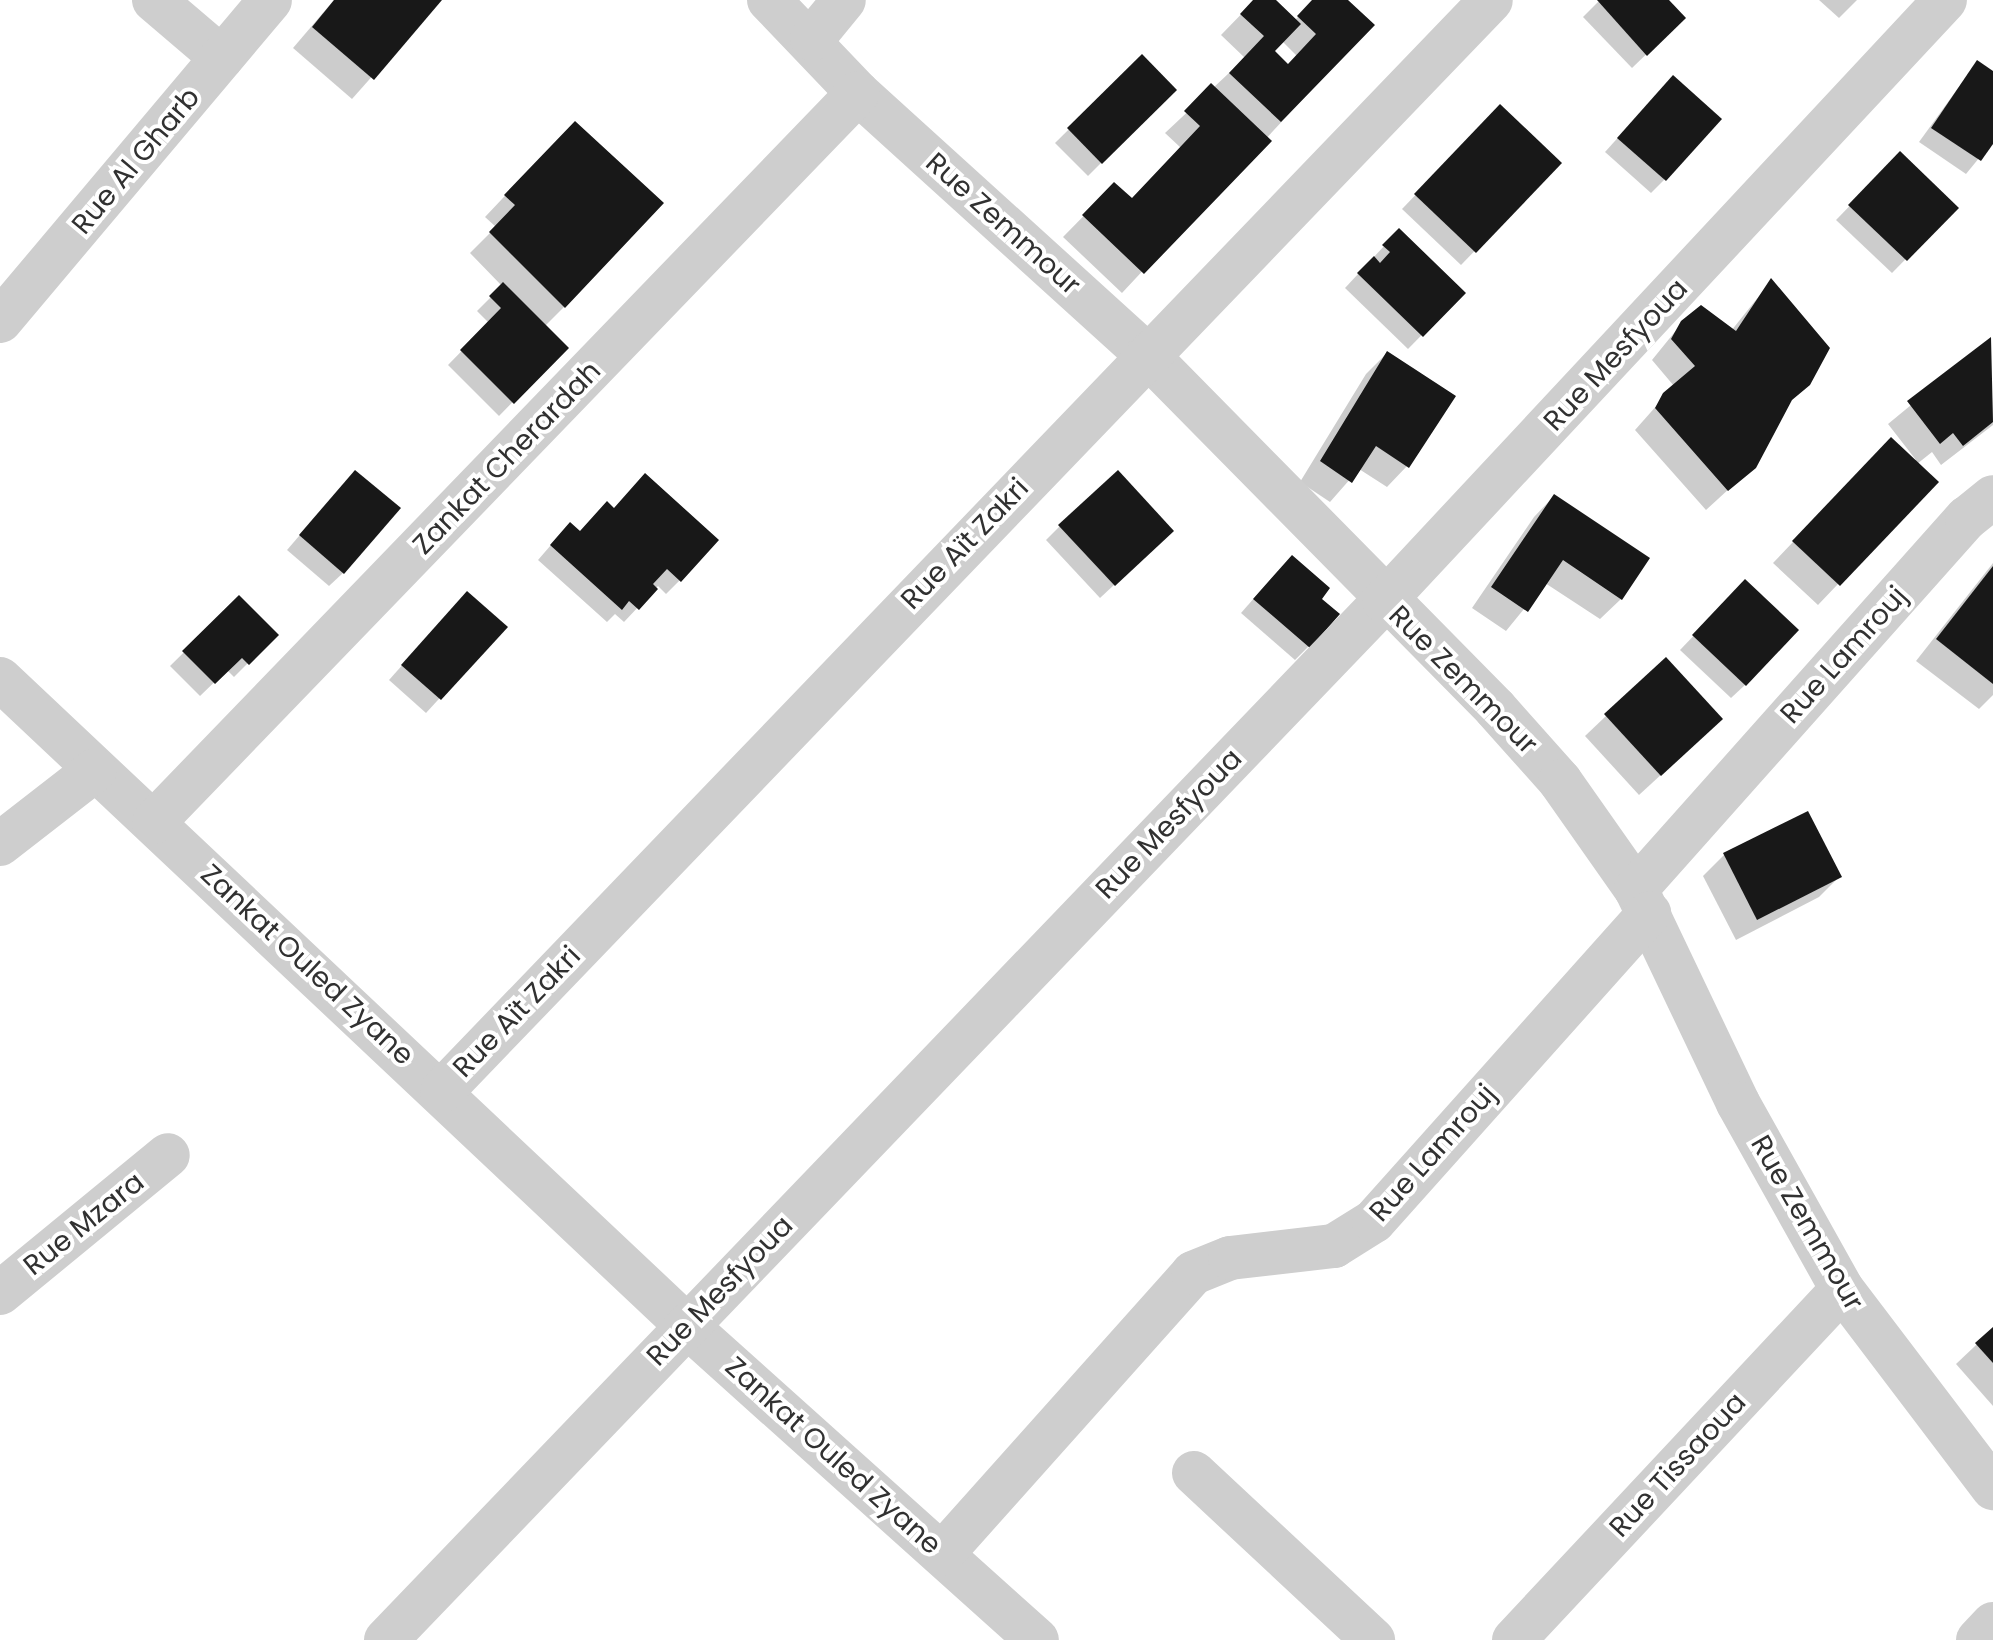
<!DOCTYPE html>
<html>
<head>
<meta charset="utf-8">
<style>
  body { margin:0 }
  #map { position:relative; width:1993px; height:1640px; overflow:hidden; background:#fff; font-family:Poppins,sans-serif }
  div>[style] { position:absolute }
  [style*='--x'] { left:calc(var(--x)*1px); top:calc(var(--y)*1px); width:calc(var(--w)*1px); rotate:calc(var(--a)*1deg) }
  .shadow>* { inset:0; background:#0003 }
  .building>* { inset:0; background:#181818 }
  .minor>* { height:44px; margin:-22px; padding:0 22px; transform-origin:22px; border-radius:22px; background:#cecece }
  span { translate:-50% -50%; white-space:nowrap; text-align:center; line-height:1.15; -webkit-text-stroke:8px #fff; paint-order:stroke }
  .street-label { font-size:28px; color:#313131 }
</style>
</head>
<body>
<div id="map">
  <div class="shadow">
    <i style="clip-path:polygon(334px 0,440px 0,352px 99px,293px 48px)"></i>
    <i style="clip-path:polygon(evenodd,1255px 0,1273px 0,1295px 20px,1315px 0,1345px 0,1372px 25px,1122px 293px,1063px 237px,1114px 185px,1131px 200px,1181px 148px,1165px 133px,1245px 58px,1221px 35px,1255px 0,1282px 41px,1297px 56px,1288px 66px,1272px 51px,1282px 41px)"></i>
    <i style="clip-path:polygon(1600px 0,1666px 0,1684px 18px,1632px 68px,1583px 17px)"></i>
    <i style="clip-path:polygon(1819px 0,1857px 0,1839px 18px)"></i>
    <i style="clip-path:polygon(1142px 57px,1174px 90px,1088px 176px,1055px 143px)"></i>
    <i style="clip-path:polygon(1977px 62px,1993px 73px,1993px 141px,1966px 174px,1919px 142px)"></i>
    <i style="clip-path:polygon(1660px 91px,1664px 180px,1651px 193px,1605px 152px)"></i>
    <i style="clip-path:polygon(1500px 107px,1559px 164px,1461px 265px,1402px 209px)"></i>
    <i style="clip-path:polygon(554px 144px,564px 307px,545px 326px,566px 348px,499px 416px,448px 365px,489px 323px,477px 311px,502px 286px,470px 253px,496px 227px,485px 217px)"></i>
    <i style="clip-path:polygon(1900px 154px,1956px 208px,1892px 273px,1836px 220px)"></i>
    <i style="clip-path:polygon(1399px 230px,1463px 293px,1408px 349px,1345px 288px)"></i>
    <i style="clip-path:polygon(1771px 281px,1787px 405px,1754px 466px,1706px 510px,1635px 430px,1674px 386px,1652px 360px,1682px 323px,1731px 331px)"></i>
    <i style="clip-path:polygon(1990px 340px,1993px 425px,1941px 465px,1932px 452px,1917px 464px,1838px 584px,1818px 605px,1773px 563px,1871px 460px,1916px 460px,1888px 424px)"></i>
    <i style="clip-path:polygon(1387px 353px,1407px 466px,1387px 487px,1359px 469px,1330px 502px,1300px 482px,1366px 374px)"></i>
    <i style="clip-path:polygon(342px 486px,343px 573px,329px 586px,287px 550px)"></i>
    <i style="clip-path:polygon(1554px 496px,1621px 599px,1600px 619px,1545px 583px,1506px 631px,1472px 608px,1534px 517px)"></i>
    <i style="clip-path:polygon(607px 504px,680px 580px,666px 594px,658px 586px,624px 622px,615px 614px,607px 622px,538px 560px,557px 538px,579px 533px)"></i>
    <i style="clip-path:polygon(1060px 526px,1158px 544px,1100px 598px,1046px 540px)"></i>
    <i style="clip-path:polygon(1993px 563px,1993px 695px,1979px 709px,1916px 661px)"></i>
    <i style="clip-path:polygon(1278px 571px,1319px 599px,1308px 647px,1295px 660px,1241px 613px)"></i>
    <i style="clip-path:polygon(1745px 582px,1745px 685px,1731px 698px,1680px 650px)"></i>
    <i style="clip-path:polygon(239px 598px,276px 635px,234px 677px,227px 670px,200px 696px,170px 666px)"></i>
    <i style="clip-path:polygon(454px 607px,505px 627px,426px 713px,389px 680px)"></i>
    <i style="clip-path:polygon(1606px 716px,1700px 739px,1639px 795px,1585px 736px)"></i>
    <i style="clip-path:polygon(1807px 813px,1840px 876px,1819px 897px,1736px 940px,1703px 876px,1724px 855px)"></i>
    <i style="clip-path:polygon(1993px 1329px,1993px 1406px,1956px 1364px)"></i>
  </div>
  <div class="building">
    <i style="clip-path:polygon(334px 0,442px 0,374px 80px,312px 27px)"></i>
    <i style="clip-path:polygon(1253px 0,1276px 0,1301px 24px,1275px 51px,1288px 64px,1316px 34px,1297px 16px,1312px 0,1348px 0,1375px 25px,1281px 122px,1229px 73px,1264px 36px,1240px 14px)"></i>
    <i style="clip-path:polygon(1597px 0,1669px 0,1686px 18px,1647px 56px)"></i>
    <i style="clip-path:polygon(1142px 54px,1177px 90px,1102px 164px,1067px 128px)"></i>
    <i style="clip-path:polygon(1977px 60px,1993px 71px,1993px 144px,1981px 161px,1931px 128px)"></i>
    <i style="clip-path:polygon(1673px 75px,1722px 119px,1666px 181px,1617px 138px)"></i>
    <i style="clip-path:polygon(1211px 83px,1272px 141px,1144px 274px,1082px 215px,1114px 182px,1132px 198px,1200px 126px,1184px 111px)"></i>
    <i style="clip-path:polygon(1500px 104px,1562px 163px,1476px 253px,1414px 194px)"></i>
    <i style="clip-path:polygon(575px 121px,664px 203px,565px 308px,489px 232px,515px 205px,504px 195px)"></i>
    <i style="clip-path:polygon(1900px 151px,1959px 208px,1907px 261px,1848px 205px)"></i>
    <i style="clip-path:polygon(1399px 228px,1466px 293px,1423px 337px,1357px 273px,1374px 256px,1380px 263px,1390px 252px,1382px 245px)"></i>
    <i style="clip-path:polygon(1771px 278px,1830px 348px,1810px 385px,1792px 400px,1756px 468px,1728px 491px,1655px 408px,1663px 393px,1695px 366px,1671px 339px,1681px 321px,1701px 305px,1736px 331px)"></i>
    <i style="clip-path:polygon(503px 282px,569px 348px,514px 404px,460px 350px,501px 308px,489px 296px)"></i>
    <i style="clip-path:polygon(1991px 337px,1993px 422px,1963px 446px,1953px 433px,1940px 444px,1907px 401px)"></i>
    <i style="clip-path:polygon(1387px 351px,1456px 396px,1409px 468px,1376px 446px,1352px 483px,1320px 461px)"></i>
    <i style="clip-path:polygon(1891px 437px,1939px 482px,1840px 586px,1792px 541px)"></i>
    <i style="clip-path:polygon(355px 470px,401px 508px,344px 574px,299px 535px)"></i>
    <i style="clip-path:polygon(1118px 470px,1174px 531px,1115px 586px,1058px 525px)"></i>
    <i style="clip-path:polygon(645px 473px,719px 540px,681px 582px,667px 569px,653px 584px,658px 589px,639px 610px,629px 601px,622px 610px,550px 545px,570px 522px,580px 531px,607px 501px,614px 508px)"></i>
    <i style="clip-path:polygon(1554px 494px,1650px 558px,1622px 600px,1563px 560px,1528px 612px,1491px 587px)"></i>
    <i style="clip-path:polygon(1292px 555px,1330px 588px,1322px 599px,1340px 614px,1310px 648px,1253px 599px)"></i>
    <i style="clip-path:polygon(1993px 566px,1993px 684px,1936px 639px)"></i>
    <i style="clip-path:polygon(1745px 579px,1799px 630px,1746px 686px,1692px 635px)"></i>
    <i style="clip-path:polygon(467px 591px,508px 627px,441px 700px,401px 665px)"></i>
    <i style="clip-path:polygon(239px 595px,279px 635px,249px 665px,242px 658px,215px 684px,182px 651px)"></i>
    <i style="clip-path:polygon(1666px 657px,1723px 719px,1661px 776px,1604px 714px)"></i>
    <i style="clip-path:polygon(1808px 811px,1842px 877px,1757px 920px,1723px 853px)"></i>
    <i style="clip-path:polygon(1993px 1327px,1993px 1363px,1975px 1343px)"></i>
  </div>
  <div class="minor">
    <i style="--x:154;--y:0;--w:89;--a:40.5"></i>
    <i style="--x:769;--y:0;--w:129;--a:46.3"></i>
    <i style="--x:858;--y:93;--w:390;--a:42.2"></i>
    <i style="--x:1147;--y:355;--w:496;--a:45.4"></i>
    <i style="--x:1495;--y:708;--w:98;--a:48.3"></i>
    <i style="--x:1560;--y:781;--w:132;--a:54.9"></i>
    <i style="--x:1636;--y:889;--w:237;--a:64.5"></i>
    <i style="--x:1738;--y:1103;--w:213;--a:60.8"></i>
    <i style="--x:1842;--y:1289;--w:250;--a:52.8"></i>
    <i style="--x:812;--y:39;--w:50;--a:-50.6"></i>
    <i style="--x:0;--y:321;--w:419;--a:-49.9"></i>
    <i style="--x:0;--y:679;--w:944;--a:43.28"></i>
    <i style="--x:687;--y:1326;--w:470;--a:41.9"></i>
    <i style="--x:154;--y:822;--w:1013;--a:-46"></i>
    <i style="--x:0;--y:844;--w:120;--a:-37.9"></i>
    <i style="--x:1636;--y:889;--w:497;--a:-48.3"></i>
    <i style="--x:1967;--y:518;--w:33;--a:-39"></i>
    <i style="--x:442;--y:1091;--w:1513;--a:-46.12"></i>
    <i style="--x:0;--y:1293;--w:217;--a:-39.4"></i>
    <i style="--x:1194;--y:1473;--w:245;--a:43"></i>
    <i style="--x:942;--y:1554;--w:377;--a:-48.2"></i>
    <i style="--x:1193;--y:1273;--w:40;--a:-22"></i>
    <i style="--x:1230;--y:1258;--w:105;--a:-6.6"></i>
    <i style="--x:1334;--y:1246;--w:47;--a:-32"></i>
    <i style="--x:1374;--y:1221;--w:413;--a:-48.2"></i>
    <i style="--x:386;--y:1640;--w:1441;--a:-46.15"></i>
    <i style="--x:1384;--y:601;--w:822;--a:-46.97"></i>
    <i style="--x:1514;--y:1640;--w:480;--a:-46.9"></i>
    <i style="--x:1978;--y:1640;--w:22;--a:-47"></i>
  </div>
  <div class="street-label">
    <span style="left:136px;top:161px;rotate:-50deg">Rue Al Gharb</span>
    <span style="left:1003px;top:224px;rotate:42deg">Rue Zemmour</span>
    <span style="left:1616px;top:355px;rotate:-47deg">Rue Mesfyoua</span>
    <span style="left:507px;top:458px;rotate:-46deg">Zankat Cherardah</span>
    <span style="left:965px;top:544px;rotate:-46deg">Rue Aït Zakri</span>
    <span style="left:1844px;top:655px;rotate:-48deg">Rue Lamrouj</span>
    <span style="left:1463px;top:680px;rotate:45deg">Rue Zemmour</span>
    <span style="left:1169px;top:824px;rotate:-46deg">Rue Mesfyoua</span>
    <span style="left:307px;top:965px;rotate:43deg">Zankat Ouled Zyane</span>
    <span style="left:517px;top:1012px;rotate:-46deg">Rue Aït Zakri</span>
    <span style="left:1433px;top:1153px;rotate:-48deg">Rue Lamrouj</span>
    <span style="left:1807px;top:1223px;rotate:60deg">Rue Zemmour</span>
    <span style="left:84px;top:1224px;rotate:-39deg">Rue Mzara</span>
    <span style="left:720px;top:1291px;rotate:-46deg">Rue Mesfyoua</span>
    <span style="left:833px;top:1456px;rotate:42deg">Zankat Ouled Zyane</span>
    <span style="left:1678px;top:1465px;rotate:-47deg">Rue Tissaoua</span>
  </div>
</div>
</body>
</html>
